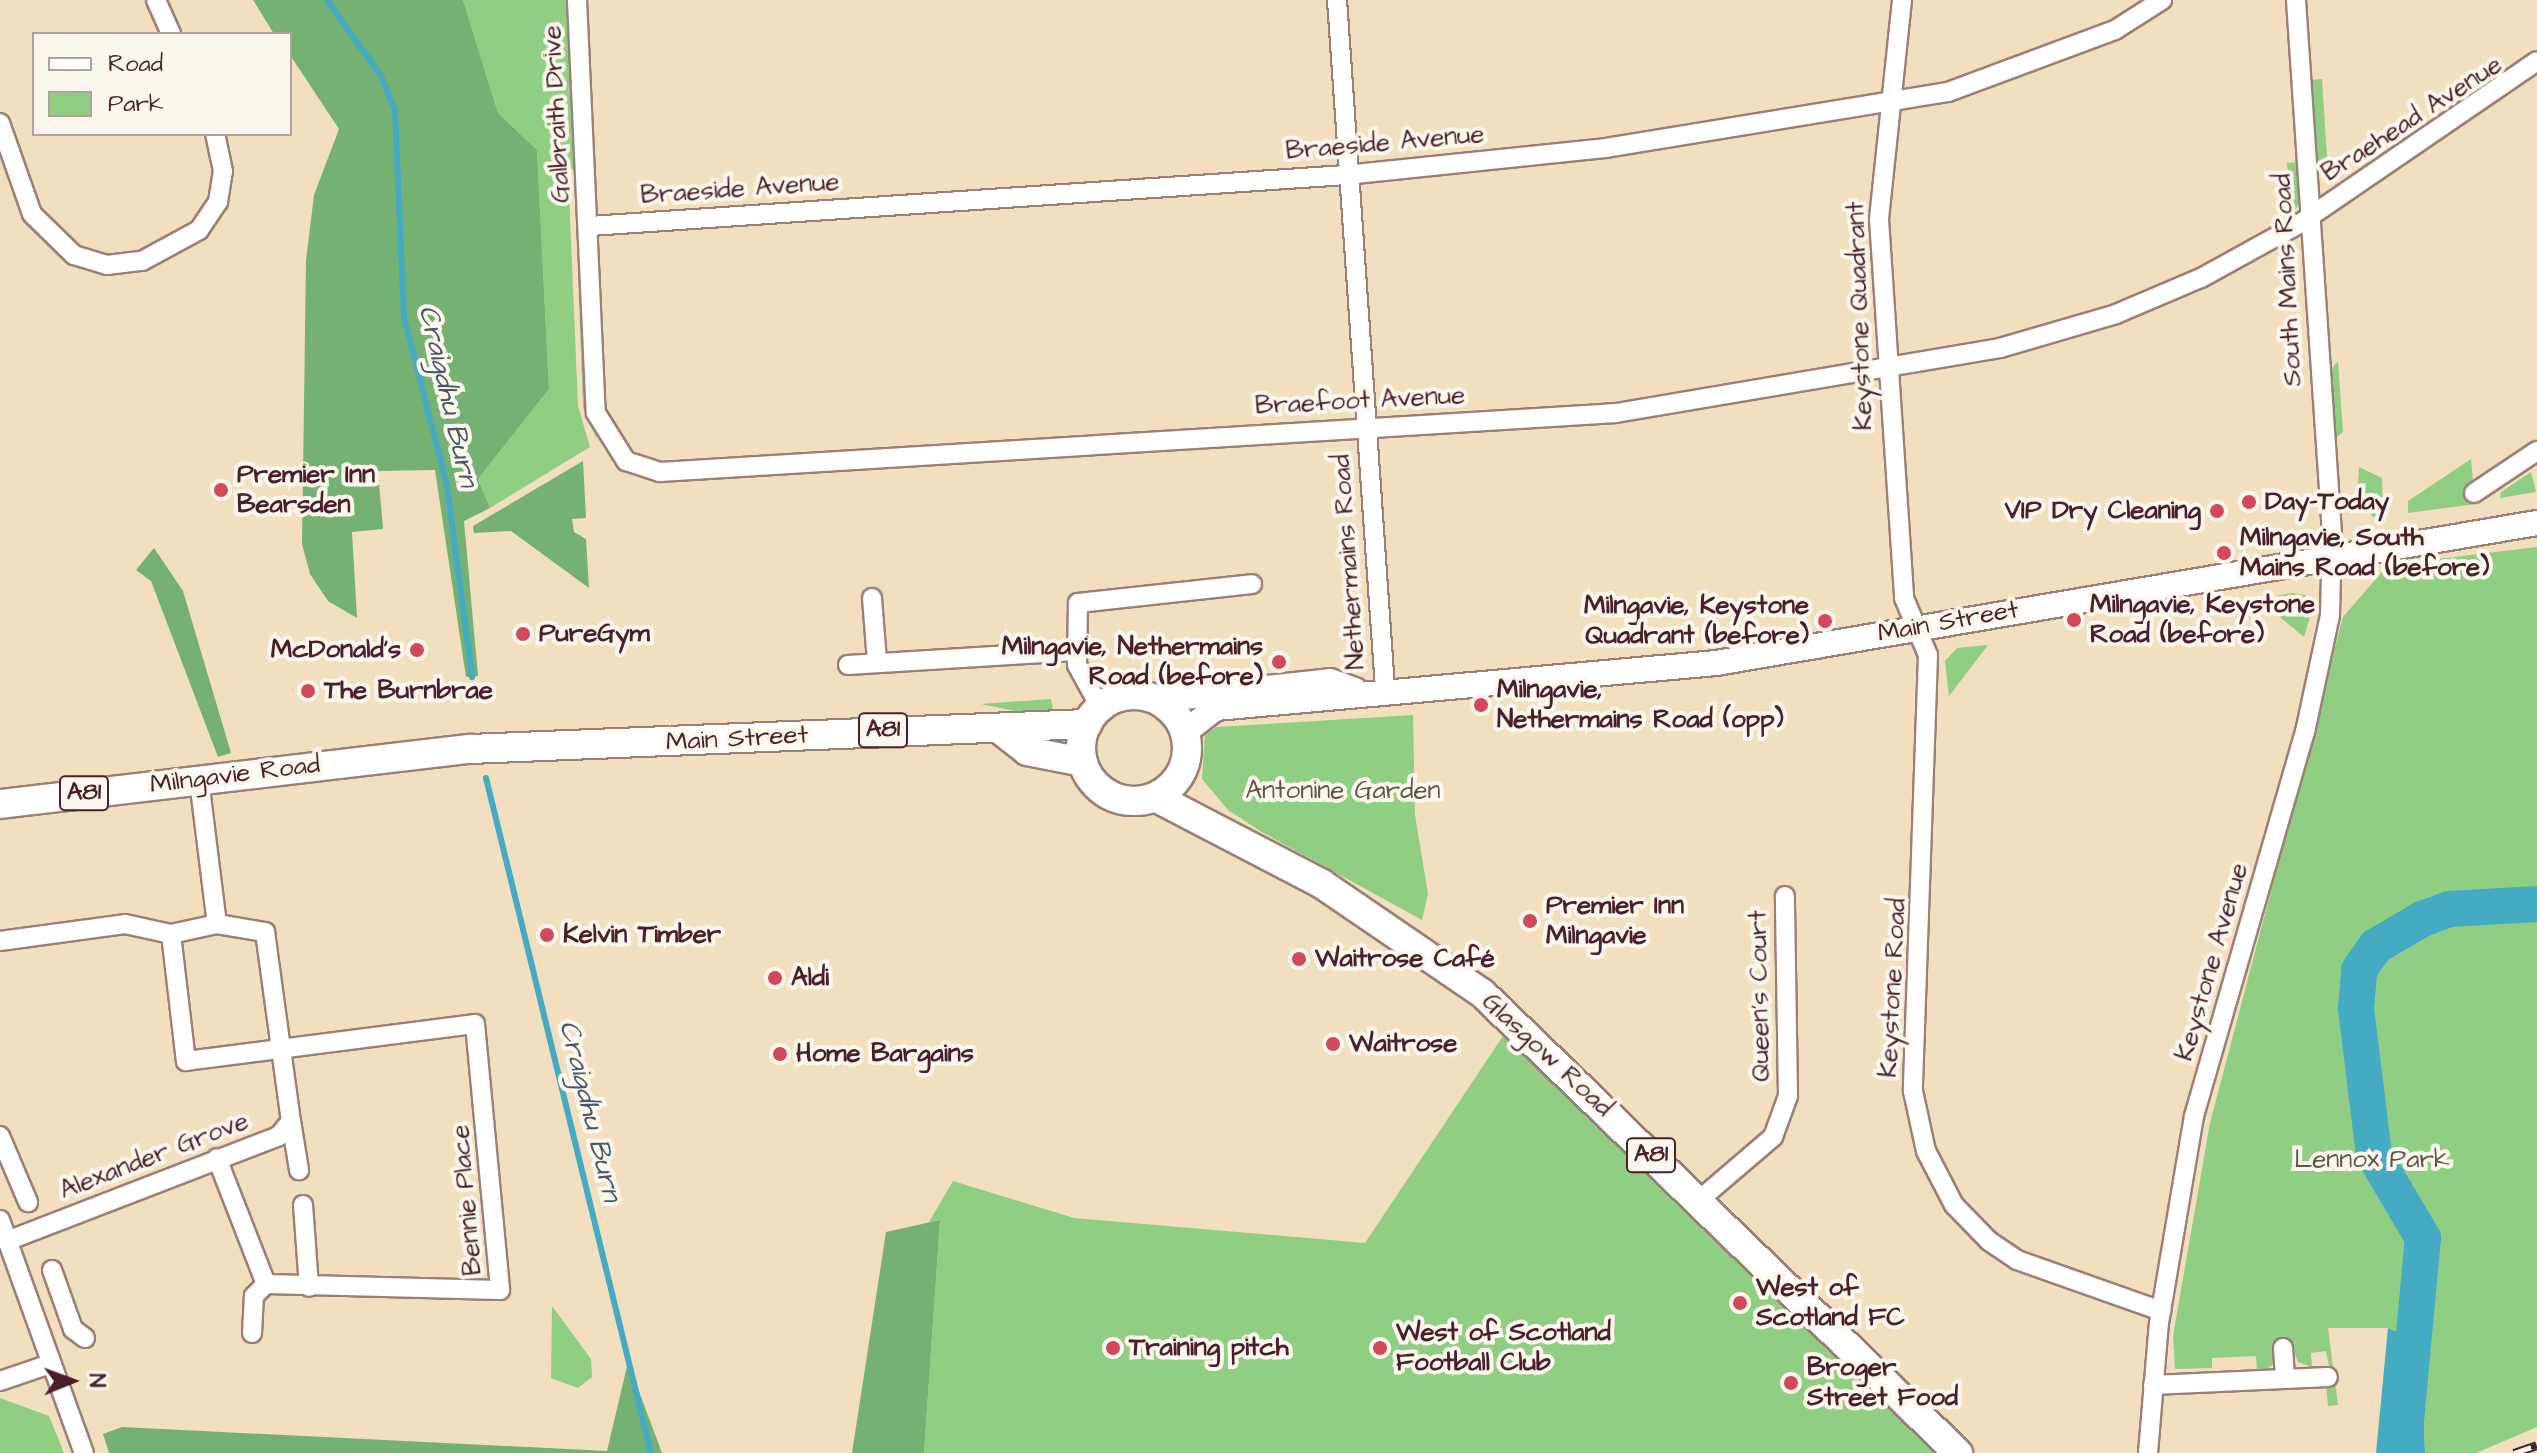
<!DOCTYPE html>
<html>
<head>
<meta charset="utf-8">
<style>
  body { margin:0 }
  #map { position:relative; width:2537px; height:1453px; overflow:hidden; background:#f1dfc0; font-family:"Architects Daughter",sans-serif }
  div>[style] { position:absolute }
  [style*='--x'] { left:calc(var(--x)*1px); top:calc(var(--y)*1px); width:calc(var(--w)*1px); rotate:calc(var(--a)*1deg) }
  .green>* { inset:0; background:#90ce84 }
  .forest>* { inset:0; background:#74b172 }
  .water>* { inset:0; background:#44abc3 }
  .stream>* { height:6px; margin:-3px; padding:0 3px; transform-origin:3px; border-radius:3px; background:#44abc3 }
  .river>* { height:36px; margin:-18px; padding:0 18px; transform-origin:18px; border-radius:18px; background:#44abc3 }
  .roads { filter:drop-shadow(2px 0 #9e7f76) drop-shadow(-2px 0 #9e7f76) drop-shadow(0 2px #9e7f76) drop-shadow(0 -2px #9e7f76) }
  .street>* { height:18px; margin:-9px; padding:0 9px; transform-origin:9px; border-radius:9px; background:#fff }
  .secondary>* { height:24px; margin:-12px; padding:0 12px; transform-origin:12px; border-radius:12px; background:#fff }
  .primary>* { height:28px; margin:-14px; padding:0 14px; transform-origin:14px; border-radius:14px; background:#fff }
  .primary>.ring { margin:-14px; padding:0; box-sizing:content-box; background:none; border:28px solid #fff; border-radius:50% }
  .rail>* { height:9px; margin-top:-4.5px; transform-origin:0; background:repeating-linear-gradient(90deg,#fbf7ec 0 18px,#4a1f2b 0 36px); box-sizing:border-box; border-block:2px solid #4a1f2b }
  .dots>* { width:22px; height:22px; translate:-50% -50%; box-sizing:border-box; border:4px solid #fbf7ec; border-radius:50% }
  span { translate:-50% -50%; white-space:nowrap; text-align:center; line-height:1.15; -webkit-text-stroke:8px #fbf7ec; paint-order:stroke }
  .shield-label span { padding:2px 6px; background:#fbf7ec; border:2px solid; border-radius:6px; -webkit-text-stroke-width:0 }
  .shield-label { font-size:24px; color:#4a1f2b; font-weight:700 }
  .street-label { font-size:26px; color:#4a1f2b }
  .poi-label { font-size:26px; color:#4a1f2b; font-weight:700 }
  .left { translate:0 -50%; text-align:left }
  .right { translate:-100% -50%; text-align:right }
  .park-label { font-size:26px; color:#5f5446 }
  .water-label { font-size:28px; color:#485768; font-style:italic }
  .legend { position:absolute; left:32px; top:32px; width:260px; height:104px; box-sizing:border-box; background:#fbf7ec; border:2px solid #b4a19f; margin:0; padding:10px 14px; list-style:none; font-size:24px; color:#4a1f2b }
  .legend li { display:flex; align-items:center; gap:16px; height:40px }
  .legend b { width:40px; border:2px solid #b4a19f }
  .north { position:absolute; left:32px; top:1341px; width:80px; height:80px; -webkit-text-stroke:6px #fbf7ec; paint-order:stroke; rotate:89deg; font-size:22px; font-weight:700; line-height:32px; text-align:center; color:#4a1f2b }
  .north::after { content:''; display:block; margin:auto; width:28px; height:36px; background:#4a1f2b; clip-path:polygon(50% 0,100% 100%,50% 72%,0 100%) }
</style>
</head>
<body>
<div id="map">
  <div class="green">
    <i style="clip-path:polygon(463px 0,568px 0,587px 408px,598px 442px,583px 407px,574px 168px,568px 170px,578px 406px,590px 447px,490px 508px,478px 479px,549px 389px,537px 150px,498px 113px)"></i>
    <i style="clip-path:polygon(2322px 79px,2328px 173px,2317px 158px,2311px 80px)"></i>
    <i style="clip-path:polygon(2298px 162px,2300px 201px,2292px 217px,2287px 163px)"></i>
    <i style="clip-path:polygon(2338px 361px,2343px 432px,2334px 439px,2331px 370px)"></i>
    <i style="clip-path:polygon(2471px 459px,2475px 504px,2408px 513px,2408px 501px)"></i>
    <i style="clip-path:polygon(2359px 467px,2382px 478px,2383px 517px,2373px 517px,2357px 499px)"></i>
    <i style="clip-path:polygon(2531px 472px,2536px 492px,2500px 498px,2501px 492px)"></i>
    <i style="clip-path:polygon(2537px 547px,2537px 1427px,2476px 1453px,2425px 1453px,2420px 1343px,2388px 1328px,2328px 1328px,2338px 1405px,2328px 1406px,2326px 1385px,2333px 1385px,2326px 1351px,2311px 1353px,2312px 1367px,2298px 1362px,2291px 1343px,2276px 1343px,2273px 1365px,2265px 1370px,2257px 1372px,2256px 1356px,2212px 1358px,2212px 1368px,2175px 1369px,2173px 1336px,2210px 1123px,2343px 617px,2388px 565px)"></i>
    <i style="clip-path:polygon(2292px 593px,2305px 595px,2312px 610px,2304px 637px,2258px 599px)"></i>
    <i style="clip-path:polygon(1988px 645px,1949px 696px,1945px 661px,1957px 648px)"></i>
    <i style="clip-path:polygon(1051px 699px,1055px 719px,981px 704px)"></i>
    <i style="clip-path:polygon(1413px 715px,1415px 815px,1428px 894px,1422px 920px,1260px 831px,1228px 810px,1202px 779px,1205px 735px,1217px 727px)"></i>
    <i style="clip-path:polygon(1503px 1036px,1938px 1453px,924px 1453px,940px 1220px,929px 1222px,953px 1181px,1074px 1218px,1365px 1243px)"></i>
    <i style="clip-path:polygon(552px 1306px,591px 1359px,592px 1377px,578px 1388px,551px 1378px)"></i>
    <i style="clip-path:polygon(0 1398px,49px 1416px,64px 1453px,0 1453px)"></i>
  </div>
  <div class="forest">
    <i style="clip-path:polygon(253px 0,463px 0,498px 113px,537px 150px,549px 389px,478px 479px,490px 508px,464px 521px,478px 676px,466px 677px,435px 470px,378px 471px,383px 529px,352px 532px,357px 618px,328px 601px,310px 574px,302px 544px,306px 261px,314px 195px,339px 129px,290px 55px,290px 34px,274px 34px)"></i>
    <i style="clip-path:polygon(583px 461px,586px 518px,572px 519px,574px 532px,586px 539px,589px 588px,511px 531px,474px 533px,473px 526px)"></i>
    <i style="clip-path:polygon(154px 548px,183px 591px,231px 753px,218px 757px,151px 581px,136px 570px)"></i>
    <i style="clip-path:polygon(940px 1220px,924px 1453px,852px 1453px,886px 1232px)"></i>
    <i style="clip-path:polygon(628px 1362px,662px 1453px,109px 1453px,103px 1434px,122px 1427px,607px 1451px)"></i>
  </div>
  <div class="water">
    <i style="clip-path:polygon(2388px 1328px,2420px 1342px,2425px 1453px,2376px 1453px)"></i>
  </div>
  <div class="stream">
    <i style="--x:327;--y:0;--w:93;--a:54.6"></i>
    <i style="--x:381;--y:76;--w:38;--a:68"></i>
    <i style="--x:395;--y:111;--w:206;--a:87.5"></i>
    <i style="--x:404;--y:317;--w:174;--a:75.7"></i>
    <i style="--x:447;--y:486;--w:193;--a:82.5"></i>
    <i style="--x:486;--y:778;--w:695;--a:76.26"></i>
  </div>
  <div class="river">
    <i style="--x:2403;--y:1453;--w:216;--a:-84.7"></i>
    <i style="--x:2423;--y:1238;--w:96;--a:-120.6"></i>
    <i style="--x:2374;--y:1155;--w:148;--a:-97"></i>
    <i style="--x:2356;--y:1008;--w:38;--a:-85"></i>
    <i style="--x:2359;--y:970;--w:29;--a:-55"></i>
    <i style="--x:2376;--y:946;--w:53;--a:-30.4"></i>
    <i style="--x:2422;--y:919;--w:29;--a:-20"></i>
    <i style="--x:2449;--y:909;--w:88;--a:-3.3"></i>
  </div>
  <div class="roads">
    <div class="street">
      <i style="--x:156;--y:0;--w:37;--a:66"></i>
      <i style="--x:577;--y:0;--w:413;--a:87.4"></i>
      <i style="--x:596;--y:413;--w:57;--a:58"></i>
      <i style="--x:626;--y:461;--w:36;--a:18"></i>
      <i style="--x:660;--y:472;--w:958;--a:-3.53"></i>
      <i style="--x:1616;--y:413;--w:389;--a:-9.6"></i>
      <i style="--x:2000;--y:348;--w:121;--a:-16.3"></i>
      <i style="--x:2116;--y:314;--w:92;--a:-23"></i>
      <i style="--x:2201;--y:278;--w:112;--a:-28.9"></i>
      <i style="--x:2299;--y:224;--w:288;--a:-34.4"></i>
      <i style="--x:1337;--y:0;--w:690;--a:86.01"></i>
      <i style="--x:1902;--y:0;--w:220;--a:96"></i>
      <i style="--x:1879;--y:219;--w:380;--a:86.2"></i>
      <i style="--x:1904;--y:598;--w:62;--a:67.2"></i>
      <i style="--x:1928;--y:655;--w:436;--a:92"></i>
      <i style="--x:1913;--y:1091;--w:61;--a:77.8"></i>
      <i style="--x:1926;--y:1151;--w:61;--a:62.6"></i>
      <i style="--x:1954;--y:1205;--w:50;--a:45.8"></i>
      <i style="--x:1989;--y:1241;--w:34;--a:34"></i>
      <i style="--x:2017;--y:1260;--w:153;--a:19.5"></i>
      <i style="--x:0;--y:123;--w:96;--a:70.6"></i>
      <i style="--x:32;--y:214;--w:59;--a:44.3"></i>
      <i style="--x:74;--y:255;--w:34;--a:17"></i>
      <i style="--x:107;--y:265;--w:35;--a:-7"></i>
      <i style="--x:142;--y:261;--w:65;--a:-28.5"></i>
      <i style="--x:199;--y:230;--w:34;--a:-56"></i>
      <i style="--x:218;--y:202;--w:31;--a:-81"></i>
      <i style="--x:223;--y:171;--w:38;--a:-102"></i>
      <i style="--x:590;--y:226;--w:757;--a:-3.86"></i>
      <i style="--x:1345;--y:175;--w:262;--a:-5.9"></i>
      <i style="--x:1606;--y:148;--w:347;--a:-9.3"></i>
      <i style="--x:1948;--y:92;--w:178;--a:-20.4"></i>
      <i style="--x:2115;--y:30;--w:56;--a:-32.6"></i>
      <i style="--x:2474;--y:493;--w:76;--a:-33.7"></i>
      <i style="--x:872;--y:598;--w:64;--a:85.5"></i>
      <i style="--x:848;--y:665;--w:228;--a:-3.5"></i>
      <i style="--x:1100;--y:707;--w:48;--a:-118.7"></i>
      <i style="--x:1077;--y:665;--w:62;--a:-89.1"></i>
      <i style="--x:1078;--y:603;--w:175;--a:-6.2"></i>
      <i style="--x:199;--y:780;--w:145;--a:82.9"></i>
      <i style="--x:171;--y:934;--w:128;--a:83.3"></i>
      <i style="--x:186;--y:1061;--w:291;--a:-7.3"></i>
      <i style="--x:475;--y:1024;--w:267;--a:84.6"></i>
      <i style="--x:500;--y:1290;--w:234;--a:-178.5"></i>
      <i style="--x:266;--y:1284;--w:135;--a:-111.3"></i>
      <i style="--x:0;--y:941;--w:126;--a:-7.7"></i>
      <i style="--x:125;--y:924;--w:47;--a:12.3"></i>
      <i style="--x:171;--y:934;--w:47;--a:-12.3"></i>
      <i style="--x:217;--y:924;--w:49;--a:9.5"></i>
      <i style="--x:265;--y:932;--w:191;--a:82.2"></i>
      <i style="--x:291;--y:1121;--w:19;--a:129"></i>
      <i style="--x:279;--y:1136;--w:292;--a:158.9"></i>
      <i style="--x:291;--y:1121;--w:50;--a:80.7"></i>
      <i style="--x:0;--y:1136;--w:72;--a:67"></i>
      <i style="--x:1698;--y:1201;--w:99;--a:-40.5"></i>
      <i style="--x:1773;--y:1137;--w:44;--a:-69.9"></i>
      <i style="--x:1788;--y:1096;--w:200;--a:-90.9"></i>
      <i style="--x:303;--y:1205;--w:82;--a:85.8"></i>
      <i style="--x:0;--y:1220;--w:248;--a:70.2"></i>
      <i style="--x:52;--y:1270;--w:63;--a:70.4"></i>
      <i style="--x:73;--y:1329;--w:15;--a:37"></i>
      <i style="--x:252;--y:1333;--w:37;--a:-87"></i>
      <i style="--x:254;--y:1296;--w:17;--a:-45"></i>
      <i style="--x:2283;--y:1348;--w:31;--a:86"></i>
      <i style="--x:0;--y:1381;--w:53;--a:-18.8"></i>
      <i style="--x:2153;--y:1385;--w:175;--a:-2.6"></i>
      <i style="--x:2148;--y:1453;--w:130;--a:-85.2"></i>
      <i style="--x:2159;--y:1323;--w:210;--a:-80.4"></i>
      <i style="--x:2194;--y:1116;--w:400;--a:-73.9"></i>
      <i style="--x:2305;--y:732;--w:120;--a:-77.9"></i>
      <i style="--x:2330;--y:615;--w:81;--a:-88.6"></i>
      <i style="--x:2332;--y:534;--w:535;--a:-93.86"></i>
    </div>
    <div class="secondary">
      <i style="--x:1156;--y:700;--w:175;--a:-6.2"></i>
      <i style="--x:1330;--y:681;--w:27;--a:20"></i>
      <i style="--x:1185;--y:732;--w:39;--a:-38"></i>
      <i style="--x:1216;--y:708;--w:502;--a:-5.14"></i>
      <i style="--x:1716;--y:663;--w:833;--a:-9.68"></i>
    </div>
    <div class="primary">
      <i class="ring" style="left:1081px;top:695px;width:78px;height:78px"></i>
      <i style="--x:1003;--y:732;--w:31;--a:38"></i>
      <i style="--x:1027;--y:751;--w:57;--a:11.1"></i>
      <i style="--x:1155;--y:797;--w:188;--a:27.5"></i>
      <i style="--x:1322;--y:884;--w:194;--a:34.3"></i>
      <i style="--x:1482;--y:993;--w:662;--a:44.02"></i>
      <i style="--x:0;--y:804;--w:473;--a:-6.7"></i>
      <i style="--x:470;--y:749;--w:618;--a:-2.32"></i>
    </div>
  </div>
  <div class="rail">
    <i style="--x:2514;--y:1453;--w:24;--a:-19"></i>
  </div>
  <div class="dots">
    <i style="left:221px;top:490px;background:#d1495b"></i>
    <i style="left:2249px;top:502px;background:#d1495b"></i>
    <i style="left:2217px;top:511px;background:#d1495b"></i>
    <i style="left:2224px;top:553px;background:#d1495b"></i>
    <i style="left:2074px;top:620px;background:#d1495b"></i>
    <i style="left:1825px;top:621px;background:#d1495b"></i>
    <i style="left:523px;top:634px;background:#d1495b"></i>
    <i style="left:417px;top:650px;background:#d1495b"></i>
    <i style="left:1279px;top:662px;background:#d1495b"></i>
    <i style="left:308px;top:691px;background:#d1495b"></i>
    <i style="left:1481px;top:705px;background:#d1495b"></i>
    <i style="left:1530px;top:921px;background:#d1495b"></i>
    <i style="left:547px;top:935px;background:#d1495b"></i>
    <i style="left:1299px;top:959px;background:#d1495b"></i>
    <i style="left:775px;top:978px;background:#d1495b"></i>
    <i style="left:1333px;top:1044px;background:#d1495b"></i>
    <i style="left:780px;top:1054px;background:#d1495b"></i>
    <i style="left:1740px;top:1303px;background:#d1495b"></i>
    <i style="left:1113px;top:1348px;background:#d1495b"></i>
    <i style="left:1380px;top:1348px;background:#d1495b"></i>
    <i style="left:1791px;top:1383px;background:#d1495b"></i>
  </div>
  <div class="shield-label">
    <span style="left:883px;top:730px">A81</span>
    <span style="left:84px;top:793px">A81</span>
    <span style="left:1651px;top:1155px">A81</span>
  </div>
  <div class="street-label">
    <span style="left:557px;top:114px;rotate:-93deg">Galbraith Drive</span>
    <span style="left:2412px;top:119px;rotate:-33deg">Braehead Avenue</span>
    <span style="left:1385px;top:143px;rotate:-5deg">Braeside Avenue</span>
    <span style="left:740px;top:189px;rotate:-4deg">Braeside Avenue</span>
    <span style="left:2288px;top:280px;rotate:-93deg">South Mains Road</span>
    <span style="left:1860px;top:316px;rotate:-92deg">Keystone Quadrant</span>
    <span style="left:1360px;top:401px;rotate:-3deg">Braefoot Avenue</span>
    <span style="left:1349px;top:562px;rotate:-94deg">Nethermains Road</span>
    <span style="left:1948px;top:622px;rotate:-10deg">Main Street</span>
    <span style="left:737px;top:739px;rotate:-3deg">Main Street</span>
    <span style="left:235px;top:775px;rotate:-7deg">Milngavie Road</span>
    <span style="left:2212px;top:962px;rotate:-74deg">Keystone Avenue</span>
    <span style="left:1893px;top:988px;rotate:-87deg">Keystone Road</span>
    <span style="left:1760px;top:996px;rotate:-91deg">Queen's Court</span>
    <span style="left:1547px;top:1055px;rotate:43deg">Glasgow Road</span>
    <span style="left:154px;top:1156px;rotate:-21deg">Alexander Grove</span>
    <span style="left:467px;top:1200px;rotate:-95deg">Bennie Place</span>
  </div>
  <div class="poi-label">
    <span class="left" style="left:237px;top:490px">Premier Inn<br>Bearsden</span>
    <span class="left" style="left:2265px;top:502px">Day-Today</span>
    <span class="right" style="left:2201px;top:511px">VIP Dry Cleaning</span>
    <span class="left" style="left:2240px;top:553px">Milngavie, South<br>Mains Road (before)</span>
    <span class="left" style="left:2090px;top:620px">Milngavie, Keystone<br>Road (before)</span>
    <span class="right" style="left:1809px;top:621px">Milngavie, Keystone<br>Quadrant (before)</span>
    <span class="left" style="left:539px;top:634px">PureGym</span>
    <span class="right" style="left:1263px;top:662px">Milngavie, Nethermains<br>Road (before)</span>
    <span class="right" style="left:401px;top:650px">McDonald's</span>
    <span class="left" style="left:1497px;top:705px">Milngavie,<br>Nethermains Road (opp)</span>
    <span class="left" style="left:324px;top:691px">The Burnbrae</span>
    <span class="left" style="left:1546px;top:921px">Premier Inn<br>Milngavie</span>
    <span class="left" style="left:563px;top:935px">Kelvin Timber</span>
    <span class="left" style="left:1315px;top:959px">Waitrose Café</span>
    <span class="left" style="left:791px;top:978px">Aldi</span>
    <span class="left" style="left:1349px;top:1044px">Waitrose</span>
    <span class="left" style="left:796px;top:1054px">Home Bargains</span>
    <span class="left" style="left:1756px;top:1303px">West of<br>Scotland FC</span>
    <span class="left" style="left:1396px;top:1348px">West of Scotland<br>Football Club</span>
    <span class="left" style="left:1129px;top:1348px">Training pitch</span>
    <span class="left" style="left:1807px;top:1383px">Broger<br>Street Food</span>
  </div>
  <div class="park-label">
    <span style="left:1343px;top:791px">Antonine Garden</span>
    <span style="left:2372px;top:1160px">Lennox Park</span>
  </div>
  <div class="water-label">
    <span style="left:448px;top:396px;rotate:77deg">Craigdhu Burn</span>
    <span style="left:590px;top:1111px;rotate:76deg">Craigdhu Burn</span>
  </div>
  <ul class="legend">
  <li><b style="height:10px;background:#fff"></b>Road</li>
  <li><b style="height:22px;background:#90ce84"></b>Park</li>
  </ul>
  <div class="north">N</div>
</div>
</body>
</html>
